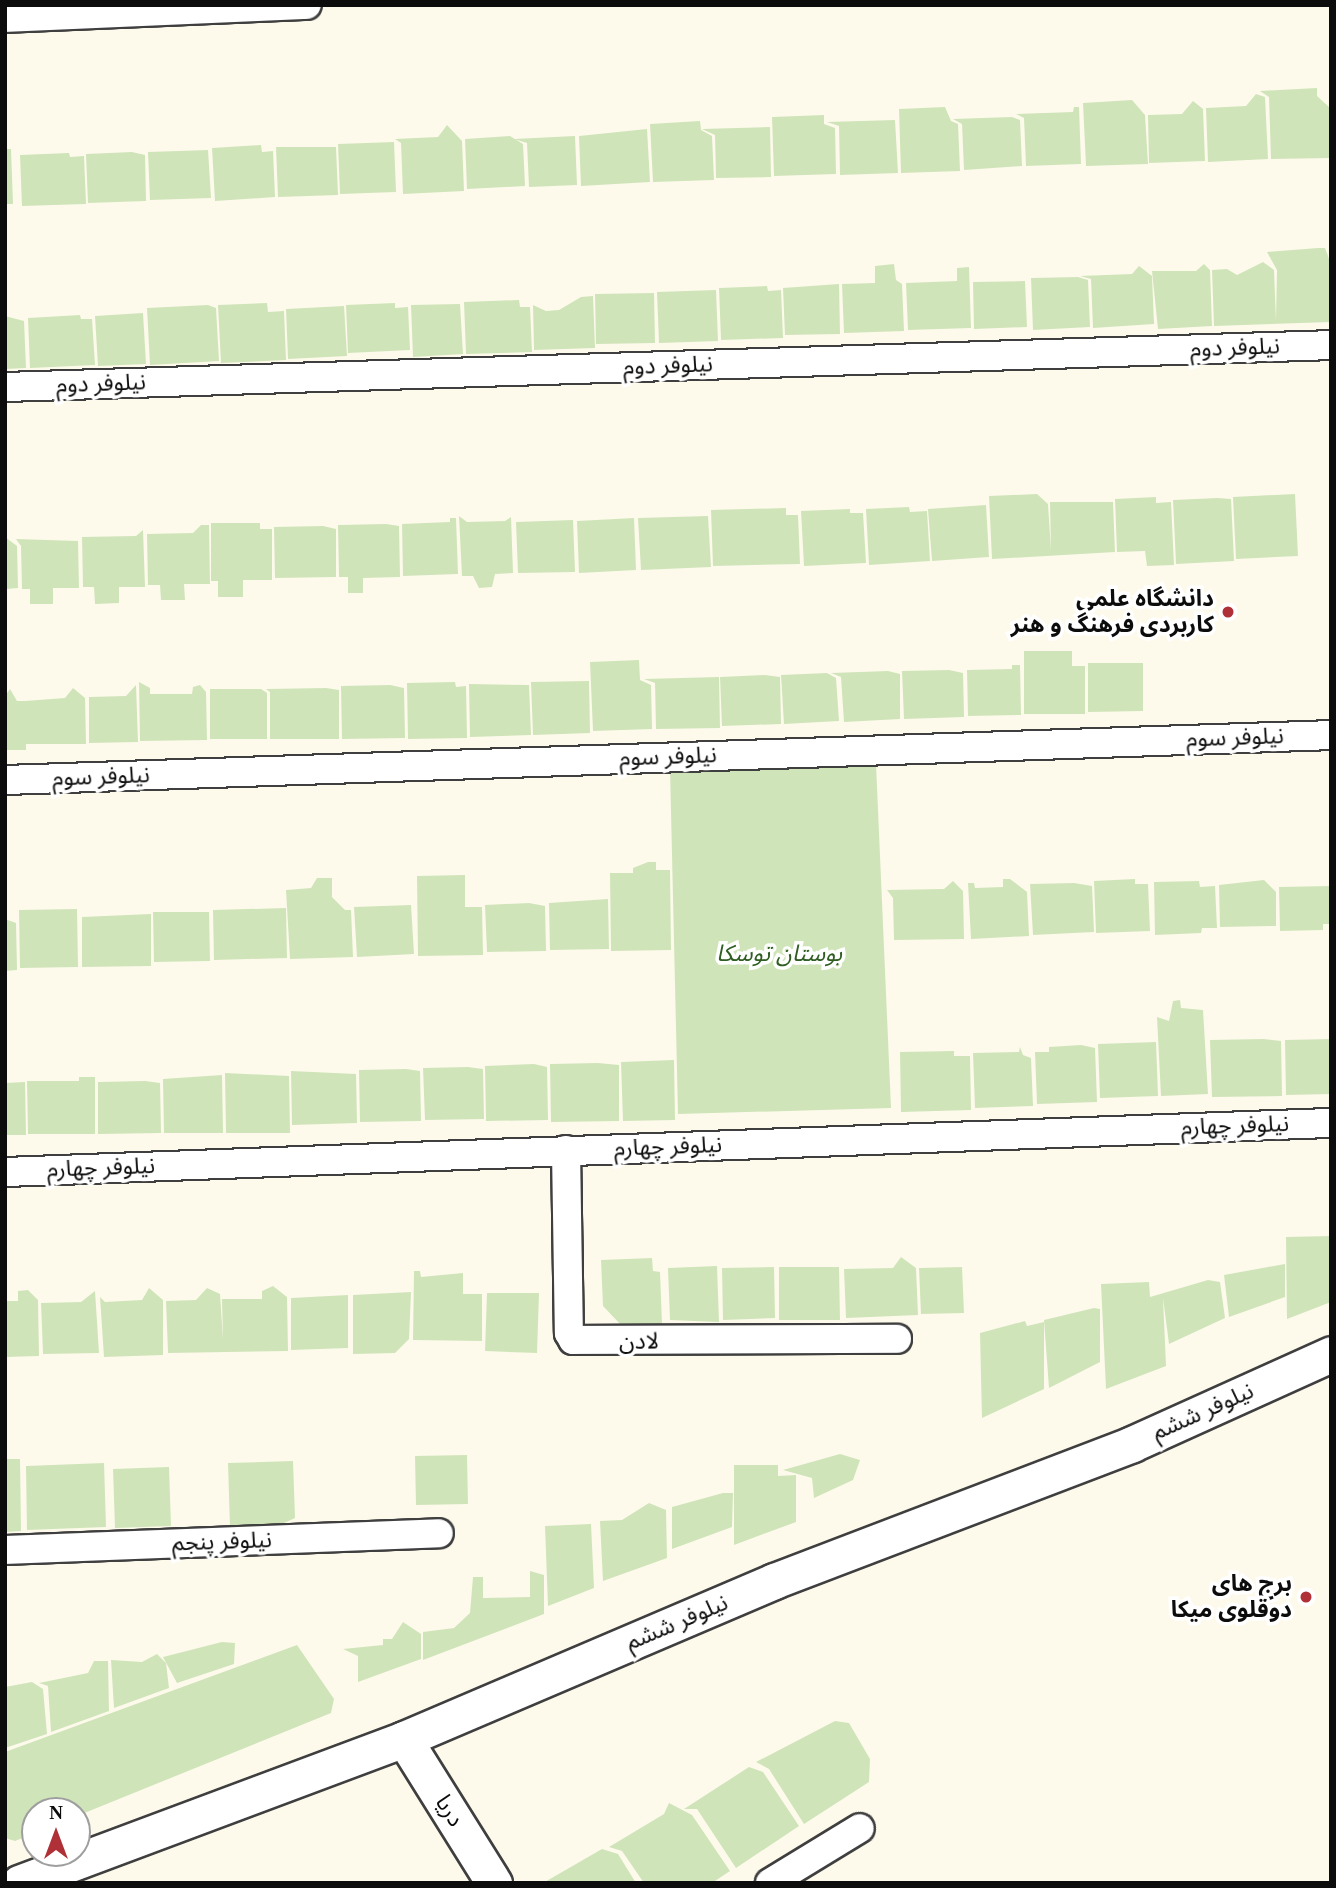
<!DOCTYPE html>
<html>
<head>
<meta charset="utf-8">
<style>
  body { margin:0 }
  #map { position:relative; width:1336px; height:1888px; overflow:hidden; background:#fdfaec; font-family:"Times New Roman","Noto Sans Arabic",serif }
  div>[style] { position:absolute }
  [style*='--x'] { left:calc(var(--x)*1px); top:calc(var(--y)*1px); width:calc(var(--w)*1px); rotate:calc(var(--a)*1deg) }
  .green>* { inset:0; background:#d0e4b9 }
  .roads { filter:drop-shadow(2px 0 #3f3f3f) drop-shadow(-2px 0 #3f3f3f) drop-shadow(0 2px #3f3f3f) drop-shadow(0 -2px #3f3f3f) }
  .minor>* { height:28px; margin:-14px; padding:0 14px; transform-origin:14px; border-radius:14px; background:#fff }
  .tertiary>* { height:35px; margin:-17.5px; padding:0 17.5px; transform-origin:17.5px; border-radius:17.5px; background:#fff }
  .dots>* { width:19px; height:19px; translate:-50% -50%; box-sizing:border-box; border:4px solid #fff; border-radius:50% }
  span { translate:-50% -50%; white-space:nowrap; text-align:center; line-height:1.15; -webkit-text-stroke:7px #fff; paint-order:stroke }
  .street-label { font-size:23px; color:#0c0c0c }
  .poi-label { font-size:23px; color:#0c0c0c; font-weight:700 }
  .right { translate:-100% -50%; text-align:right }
  .park-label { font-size:23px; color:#2f5d22; font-style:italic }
  .frame { position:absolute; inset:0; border:7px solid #0c0c0c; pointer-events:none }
  .north { position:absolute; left:21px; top:1797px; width:70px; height:70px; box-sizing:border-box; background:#fff; border:2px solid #9e9e9e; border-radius:50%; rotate:0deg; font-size:19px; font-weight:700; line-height:28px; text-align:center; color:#0c0c0c }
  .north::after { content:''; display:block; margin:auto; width:24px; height:32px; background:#af3137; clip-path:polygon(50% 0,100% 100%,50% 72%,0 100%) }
</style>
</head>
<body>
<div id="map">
  <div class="green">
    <i style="clip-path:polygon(1317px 88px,1317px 96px,1329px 107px,1331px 158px,1271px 159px,1269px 97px,1260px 91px)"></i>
    <i style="clip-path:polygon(1256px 94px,1265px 97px,1268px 159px,1208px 162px,1206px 108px,1246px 106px)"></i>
    <i style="clip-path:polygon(1132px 100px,1145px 115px,1148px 164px,1086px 166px,1083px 103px)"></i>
    <i style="clip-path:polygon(1193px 101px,1203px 109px,1205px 161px,1149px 163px,1148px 115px,1182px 114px)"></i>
    <i style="clip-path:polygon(945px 107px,951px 121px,958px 124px,960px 171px,901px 173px,899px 109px)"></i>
    <i style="clip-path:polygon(1074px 107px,1079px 107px,1081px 164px,1026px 166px,1024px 118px,1016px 114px,1073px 112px)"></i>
    <i style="clip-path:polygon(824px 115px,824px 124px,835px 128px,836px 174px,774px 176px,772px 117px)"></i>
    <i style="clip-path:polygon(1012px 117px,1020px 120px,1022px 166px,964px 170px,962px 124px,953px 119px)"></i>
    <i style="clip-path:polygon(895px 120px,898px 173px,840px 175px,839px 126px,827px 122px)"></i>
    <i style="clip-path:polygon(700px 121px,701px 130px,712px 136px,714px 180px,653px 182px,650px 124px)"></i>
    <i style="clip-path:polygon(447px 125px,462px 141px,464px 191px,403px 194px,401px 143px,395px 139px,438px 137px)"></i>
    <i style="clip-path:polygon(770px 127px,771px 177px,716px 178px,715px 135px,702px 129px)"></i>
    <i style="clip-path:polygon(647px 129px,650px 182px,581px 186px,579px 136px)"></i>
    <i style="clip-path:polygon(510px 136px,523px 144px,525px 186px,467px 189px,465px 139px)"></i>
    <i style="clip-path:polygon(575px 136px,577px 185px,529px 187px,527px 143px,514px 139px)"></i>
    <i style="clip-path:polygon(394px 142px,396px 192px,340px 194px,338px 144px)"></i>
    <i style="clip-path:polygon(261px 145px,262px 152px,273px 151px,275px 197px,215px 201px,212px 148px)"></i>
    <i style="clip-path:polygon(276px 147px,336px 147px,338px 195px,278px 197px)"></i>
    <i style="clip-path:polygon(5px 149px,11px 149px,13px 204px,5px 204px)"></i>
    <i style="clip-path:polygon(208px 150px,211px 198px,150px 200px,148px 152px)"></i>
    <i style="clip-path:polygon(132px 152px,145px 155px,146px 201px,88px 203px,86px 154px)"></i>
    <i style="clip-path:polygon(69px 153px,70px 157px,84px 156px,86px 204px,22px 206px,20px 155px)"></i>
    <i style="clip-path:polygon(1318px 248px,1325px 248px,1331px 264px,1331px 322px,1214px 326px,1212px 270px,1227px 269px,1237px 275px,1263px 262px,1274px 270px,1276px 321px,1277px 270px,1267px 252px)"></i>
    <i style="clip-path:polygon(894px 264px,896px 280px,902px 284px,904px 331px,844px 333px,842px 284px,875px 283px,875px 266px)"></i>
    <i style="clip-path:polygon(1204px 264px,1210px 270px,1212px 326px,1158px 329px,1152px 271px,1196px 271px)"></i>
    <i style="clip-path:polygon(1139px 266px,1152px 276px,1154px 324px,1093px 328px,1091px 279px,1080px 276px,1132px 274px)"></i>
    <i style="clip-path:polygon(969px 267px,971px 328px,908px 330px,906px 283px,957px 281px,957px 268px)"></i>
    <i style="clip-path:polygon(1078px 277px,1088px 280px,1090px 327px,1033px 330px,1031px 278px)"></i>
    <i style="clip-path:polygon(1025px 281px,1027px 327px,974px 329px,973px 282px)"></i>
    <i style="clip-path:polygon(839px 284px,840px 334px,785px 335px,783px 288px)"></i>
    <i style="clip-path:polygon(767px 286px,768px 291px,781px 290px,783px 338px,721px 340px,719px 288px)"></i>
    <i style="clip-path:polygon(716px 290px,718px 341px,659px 343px,657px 292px)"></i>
    <i style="clip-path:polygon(654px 293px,655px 343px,596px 344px,595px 294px)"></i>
    <i style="clip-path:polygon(593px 296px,595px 348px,534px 350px,533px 305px,546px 311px,559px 310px,581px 297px)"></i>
    <i style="clip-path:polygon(519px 300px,520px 307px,530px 307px,532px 352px,466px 354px,464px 302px)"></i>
    <i style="clip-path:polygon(267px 303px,268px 312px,284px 311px,286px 360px,221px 363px,218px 305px)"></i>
    <i style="clip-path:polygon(395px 303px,395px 308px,408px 307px,410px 350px,348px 353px,346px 305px)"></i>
    <i style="clip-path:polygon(460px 304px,463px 354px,413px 357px,411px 305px)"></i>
    <i style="clip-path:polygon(208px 305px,216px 308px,219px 361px,150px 365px,147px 308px)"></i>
    <i style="clip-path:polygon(344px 306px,347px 356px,288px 359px,286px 309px)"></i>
    <i style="clip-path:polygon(143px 313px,146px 364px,98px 366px,95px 316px)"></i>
    <i style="clip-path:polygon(80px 315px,81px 319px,92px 319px,95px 365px,30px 368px,28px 318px)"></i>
    <i style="clip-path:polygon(5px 316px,24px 321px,26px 368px,5px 369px)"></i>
    <i style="clip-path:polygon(1037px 494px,1048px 504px,1051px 551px,1050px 502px,1113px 502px,1115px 552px,992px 559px,989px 496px)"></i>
    <i style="clip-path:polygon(1295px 494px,1298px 556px,1236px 559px,1233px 497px)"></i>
    <i style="clip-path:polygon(1156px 497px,1156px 503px,1171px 502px,1174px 565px,1147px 566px,1145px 551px,1117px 552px,1115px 499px)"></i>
    <i style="clip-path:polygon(1218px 498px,1231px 499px,1234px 561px,1176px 564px,1173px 500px)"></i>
    <i style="clip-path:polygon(986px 505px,989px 557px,932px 561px,928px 509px)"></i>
    <i style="clip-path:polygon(909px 507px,910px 512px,927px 511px,930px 561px,869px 565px,866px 509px)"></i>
    <i style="clip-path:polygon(786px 508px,786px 515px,798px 515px,800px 564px,713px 566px,711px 510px)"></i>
    <i style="clip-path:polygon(850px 509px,850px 513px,863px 513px,866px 563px,804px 566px,801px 511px)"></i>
    <i style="clip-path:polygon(459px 516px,467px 522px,505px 521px,511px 517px,513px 573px,495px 574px,492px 587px,479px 588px,473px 576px,462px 576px)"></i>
    <i style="clip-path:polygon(708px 516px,711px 567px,641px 570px,638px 518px)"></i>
    <i style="clip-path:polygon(450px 518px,456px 518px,458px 574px,403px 576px,402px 524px,450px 522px)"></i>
    <i style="clip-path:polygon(634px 518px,636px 570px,579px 573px,577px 521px)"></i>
    <i style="clip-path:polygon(573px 520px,575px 572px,518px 573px,516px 522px)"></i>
    <i style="clip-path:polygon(211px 523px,260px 523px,260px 529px,272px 529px,272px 580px,243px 580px,243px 597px,218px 597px,218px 581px,211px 581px)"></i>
    <i style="clip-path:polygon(386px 524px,399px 526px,400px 577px,363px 578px,363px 593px,348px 593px,348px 577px,339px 577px,338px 525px)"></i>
    <i style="clip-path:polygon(201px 525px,209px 525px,210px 584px,184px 584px,185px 600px,161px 600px,160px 585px,148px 585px,147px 534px,193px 533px)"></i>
    <i style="clip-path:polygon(323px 526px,336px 529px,336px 577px,275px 578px,274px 527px)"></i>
    <i style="clip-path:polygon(143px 530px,145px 587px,119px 587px,119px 603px,95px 604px,94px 587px,83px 587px,82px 537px,136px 536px)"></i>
    <i style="clip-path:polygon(5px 537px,17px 546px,18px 588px,6px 589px,5px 616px)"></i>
    <i style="clip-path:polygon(16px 539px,78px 541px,79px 588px,53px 588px,53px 604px,30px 604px,30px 589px,22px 589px,21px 546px)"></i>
    <i style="clip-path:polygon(1024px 651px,1072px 651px,1072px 666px,1085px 666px,1085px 714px,1024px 714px)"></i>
    <i style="clip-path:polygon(639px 660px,640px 680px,651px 685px,652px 729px,593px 731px,590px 662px)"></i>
    <i style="clip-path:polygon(1088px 663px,1143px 663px,1143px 711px,1088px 712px)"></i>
    <i style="clip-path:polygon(1012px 665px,1020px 665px,1021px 715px,968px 716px,967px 670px,1012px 669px)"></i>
    <i style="clip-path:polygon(949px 670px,963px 673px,964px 717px,904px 719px,902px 671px)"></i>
    <i style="clip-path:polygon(888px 671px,900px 674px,900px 719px,844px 722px,841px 677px,831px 673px)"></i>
    <i style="clip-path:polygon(827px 673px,836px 678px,839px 721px,784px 724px,781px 675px)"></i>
    <i style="clip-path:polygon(765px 675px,780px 677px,781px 724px,722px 726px,720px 677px)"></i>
    <i style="clip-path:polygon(719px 677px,720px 728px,656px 729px,655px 683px,644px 679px)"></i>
    <i style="clip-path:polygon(589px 681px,590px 733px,533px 735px,531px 682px)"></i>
    <i style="clip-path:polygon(139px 682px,150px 688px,150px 694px,192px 694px,193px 687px,200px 685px,206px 692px,207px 740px,140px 741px)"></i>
    <i style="clip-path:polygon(455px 682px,456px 687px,466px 686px,467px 738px,408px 739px,407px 683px)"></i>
    <i style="clip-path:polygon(469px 684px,529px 685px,531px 735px,470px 737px)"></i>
    <i style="clip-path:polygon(136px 685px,138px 742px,89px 743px,89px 697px,126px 696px)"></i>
    <i style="clip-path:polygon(390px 685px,404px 688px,405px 738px,342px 739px,341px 686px)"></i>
    <i style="clip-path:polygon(73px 688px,85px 698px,86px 744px,26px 744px,26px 750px,5px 750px,5px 696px,10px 689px,17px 701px,25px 701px,65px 698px)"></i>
    <i style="clip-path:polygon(326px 688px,339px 690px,339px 739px,270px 739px,270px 692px,266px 689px)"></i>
    <i style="clip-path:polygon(210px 689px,261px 689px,267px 693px,267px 739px,210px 739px)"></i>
    <i style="clip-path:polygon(876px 764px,891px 1108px,678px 1114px,670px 768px)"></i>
    <i style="clip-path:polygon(648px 862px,656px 862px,656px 870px,670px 870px,671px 950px,611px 951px,610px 873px,633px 873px,633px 868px)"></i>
    <i style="clip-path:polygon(465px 875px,465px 907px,482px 907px,483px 955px,418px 956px,417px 876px)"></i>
    <i style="clip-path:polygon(317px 878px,332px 878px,332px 897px,345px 910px,351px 910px,353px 957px,290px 959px,286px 890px,311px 888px)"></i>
    <i style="clip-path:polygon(1003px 879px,1010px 879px,1027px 892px,1029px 936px,971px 939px,968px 883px,974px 883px,975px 888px,1003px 887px)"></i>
    <i style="clip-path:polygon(1135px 879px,1135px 884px,1148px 884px,1150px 931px,1096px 933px,1094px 881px)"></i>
    <i style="clip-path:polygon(1264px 880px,1276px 892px,1276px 926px,1220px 927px,1219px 885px)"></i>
    <i style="clip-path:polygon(953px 881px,963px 891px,964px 939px,894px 940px,893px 898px,887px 890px,944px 889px)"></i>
    <i style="clip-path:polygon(1199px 881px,1200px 887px,1215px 886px,1217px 928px,1202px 928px,1201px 933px,1155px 935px,1154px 882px)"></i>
    <i style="clip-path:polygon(1074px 883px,1092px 886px,1094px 932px,1033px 935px,1030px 884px)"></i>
    <i style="clip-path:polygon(1331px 886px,1331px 924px,1323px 924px,1323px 930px,1280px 931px,1279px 887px)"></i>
    <i style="clip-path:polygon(608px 899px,609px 949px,550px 950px,549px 903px)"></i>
    <i style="clip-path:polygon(529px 903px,545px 906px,546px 951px,487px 952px,485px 905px)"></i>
    <i style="clip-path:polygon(411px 905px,414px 954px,357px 957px,354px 907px)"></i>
    <i style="clip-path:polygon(286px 908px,287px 958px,214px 960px,213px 910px)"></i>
    <i style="clip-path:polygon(77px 909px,78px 967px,20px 968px,19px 910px)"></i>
    <i style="clip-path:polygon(153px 912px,209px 912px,210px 961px,154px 962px)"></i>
    <i style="clip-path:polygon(151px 914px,151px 966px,82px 967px,82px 917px)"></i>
    <i style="clip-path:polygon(5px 919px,16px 923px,17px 970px,5px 971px)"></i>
    <i style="clip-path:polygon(1180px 1000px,1181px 1008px,1203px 1010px,1208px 1094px,1161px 1096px,1157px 1017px,1169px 1021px,1173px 1001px)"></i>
    <i style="clip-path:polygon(1264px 1039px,1281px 1041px,1282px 1096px,1212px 1097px,1210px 1040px)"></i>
    <i style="clip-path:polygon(1331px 1039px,1331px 1094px,1286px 1095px,1285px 1040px)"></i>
    <i style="clip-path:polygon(1156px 1042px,1158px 1096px,1100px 1098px,1098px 1044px)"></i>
    <i style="clip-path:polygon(1081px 1045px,1095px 1048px,1097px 1102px,1037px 1104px,1035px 1052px,1049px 1052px,1049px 1047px)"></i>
    <i style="clip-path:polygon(1020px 1047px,1023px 1055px,1031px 1058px,1033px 1106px,975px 1108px,973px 1053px,1019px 1052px)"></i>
    <i style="clip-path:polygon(954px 1051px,954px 1056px,970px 1056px,971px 1110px,901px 1112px,900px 1052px)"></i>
    <i style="clip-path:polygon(674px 1060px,675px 1120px,623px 1121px,621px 1062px)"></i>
    <i style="clip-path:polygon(598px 1063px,619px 1065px,619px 1121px,551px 1122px,550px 1064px)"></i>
    <i style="clip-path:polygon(534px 1064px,547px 1067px,548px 1120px,486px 1121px,485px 1066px)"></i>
    <i style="clip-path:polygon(468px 1067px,483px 1069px,484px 1119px,425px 1120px,423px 1068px)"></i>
    <i style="clip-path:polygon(406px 1069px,420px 1071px,421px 1121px,360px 1122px,359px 1070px)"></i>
    <i style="clip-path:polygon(291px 1071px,356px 1074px,357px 1123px,292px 1125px)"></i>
    <i style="clip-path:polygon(225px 1073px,289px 1076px,290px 1133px,226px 1133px)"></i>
    <i style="clip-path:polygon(222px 1075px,223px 1133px,164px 1133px,163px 1079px)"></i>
    <i style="clip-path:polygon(79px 1077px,95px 1077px,95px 1134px,28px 1134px,27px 1081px,79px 1081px)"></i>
    <i style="clip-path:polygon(145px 1081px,160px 1083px,161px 1133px,98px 1134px,98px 1082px)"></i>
    <i style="clip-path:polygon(25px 1082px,26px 1135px,5px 1135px,5px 1083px)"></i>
    <i style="clip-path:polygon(1331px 1236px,1331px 1302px,1287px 1319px,1286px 1237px)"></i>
    <i style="clip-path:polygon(901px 1257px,916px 1268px,918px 1315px,846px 1318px,844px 1269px,893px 1268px)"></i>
    <i style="clip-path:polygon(652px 1258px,653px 1271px,660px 1272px,662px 1324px,621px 1325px,603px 1306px,601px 1260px)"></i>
    <i style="clip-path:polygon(1285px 1264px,1285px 1297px,1229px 1317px,1224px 1275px)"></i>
    <i style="clip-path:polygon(717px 1266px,719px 1322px,670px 1320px,668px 1268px)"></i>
    <i style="clip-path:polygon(774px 1267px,775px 1318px,723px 1320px,722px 1268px)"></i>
    <i style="clip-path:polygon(779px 1267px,839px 1267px,840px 1320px,779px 1320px)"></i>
    <i style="clip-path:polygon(962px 1267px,964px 1313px,921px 1314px,919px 1268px)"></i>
    <i style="clip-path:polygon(414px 1271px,420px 1271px,421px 1277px,463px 1273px,463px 1294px,482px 1294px,482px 1341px,413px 1340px)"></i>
    <i style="clip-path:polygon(1208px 1280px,1220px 1282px,1225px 1318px,1169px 1344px,1163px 1298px,1166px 1366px,1106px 1389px,1101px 1284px,1149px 1282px,1150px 1297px)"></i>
    <i style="clip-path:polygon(273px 1286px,287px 1297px,288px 1351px,168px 1353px,166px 1301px,196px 1300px,207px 1288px,220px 1294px,223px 1340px,222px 1299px,262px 1299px,262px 1291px)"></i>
    <i style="clip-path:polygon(149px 1288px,163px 1300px,163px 1355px,104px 1357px,100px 1297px,105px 1302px,142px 1300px)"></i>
    <i style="clip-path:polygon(28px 1290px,38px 1300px,39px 1356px,5px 1357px,5px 1301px,18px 1301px,18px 1291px)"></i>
    <i style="clip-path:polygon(95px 1291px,99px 1353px,43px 1354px,41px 1303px,81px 1302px)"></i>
    <i style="clip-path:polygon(411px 1292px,409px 1339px,395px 1353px,353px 1354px,353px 1295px)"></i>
    <i style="clip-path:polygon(487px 1293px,539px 1293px,537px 1353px,485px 1351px)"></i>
    <i style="clip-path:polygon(348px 1295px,348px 1348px,291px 1350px,291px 1298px)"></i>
    <i style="clip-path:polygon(1094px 1308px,1100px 1309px,1100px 1362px,1049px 1388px,1044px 1320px)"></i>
    <i style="clip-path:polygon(1025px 1321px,1027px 1326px,1044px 1322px,1044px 1389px,982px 1418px,980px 1333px)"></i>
    <i style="clip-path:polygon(840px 1454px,860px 1460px,853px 1480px,814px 1498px,812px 1478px,783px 1470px)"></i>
    <i style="clip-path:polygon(467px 1455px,468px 1504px,416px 1505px,415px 1456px)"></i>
    <i style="clip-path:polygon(5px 1459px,20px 1459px,21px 1531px,5px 1532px)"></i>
    <i style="clip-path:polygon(293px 1461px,295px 1518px,282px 1524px,230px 1526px,228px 1463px)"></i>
    <i style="clip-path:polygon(104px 1463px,106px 1527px,27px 1530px,26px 1466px)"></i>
    <i style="clip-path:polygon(734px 1465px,778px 1465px,778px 1476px,796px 1475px,796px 1522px,734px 1545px)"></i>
    <i style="clip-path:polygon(169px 1467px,171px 1526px,115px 1528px,113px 1469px)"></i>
    <i style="clip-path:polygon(723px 1493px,733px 1493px,732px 1527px,672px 1549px,672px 1507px)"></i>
    <i style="clip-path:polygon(649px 1503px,666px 1510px,667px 1558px,603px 1581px,600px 1521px,622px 1520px)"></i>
    <i style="clip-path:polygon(591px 1524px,594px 1588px,548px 1606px,545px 1526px)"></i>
    <i style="clip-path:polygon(530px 1571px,544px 1575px,544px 1614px,423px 1660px,423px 1632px,454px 1628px,470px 1613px,473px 1577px,483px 1577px,483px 1598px,530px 1597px)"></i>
    <i style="clip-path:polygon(403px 1622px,421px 1634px,421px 1659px,358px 1682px,358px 1656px,343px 1649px,383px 1645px,383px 1639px,392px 1639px)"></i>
    <i style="clip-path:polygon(222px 1642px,235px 1643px,234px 1664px,177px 1683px,163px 1657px)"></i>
    <i style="clip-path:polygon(297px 1645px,334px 1699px,331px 1713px,77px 1816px,77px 1811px,35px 1811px,35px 1833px,15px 1841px,5px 1838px,5px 1752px)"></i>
    <i style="clip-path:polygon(157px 1654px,166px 1663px,169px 1688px,114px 1708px,111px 1660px,142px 1662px)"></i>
    <i style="clip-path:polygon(94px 1661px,108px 1661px,109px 1711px,51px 1732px,48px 1686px,39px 1683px,88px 1673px)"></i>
    <i style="clip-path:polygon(32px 1682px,43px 1689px,47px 1734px,5px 1748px,5px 1687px)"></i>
    <i style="clip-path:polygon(835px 1721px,849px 1723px,870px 1759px,869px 1782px,804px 1824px,769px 1769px,756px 1762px)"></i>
    <i style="clip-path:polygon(749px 1767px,763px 1772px,799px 1826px,736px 1868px,697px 1809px,684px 1809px)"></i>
    <i style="clip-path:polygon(669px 1803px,692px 1815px,730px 1871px,712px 1883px,644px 1883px,622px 1851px,609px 1847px,664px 1814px)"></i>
    <i style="clip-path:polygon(602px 1849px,618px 1854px,636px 1883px,543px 1883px)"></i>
  </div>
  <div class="roads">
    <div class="minor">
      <i style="--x:5;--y:18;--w:302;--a:-2.5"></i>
      <i style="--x:5;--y:387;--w:1327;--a:-1.81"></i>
      <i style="--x:5;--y:780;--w:1327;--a:-1.94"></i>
      <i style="--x:566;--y:1150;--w:183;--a:89.1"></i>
      <i style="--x:569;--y:1333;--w:8;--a:60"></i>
      <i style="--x:573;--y:1340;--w:324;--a:-0.2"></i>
      <i style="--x:5;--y:1172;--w:1327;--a:-2.12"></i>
      <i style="--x:5;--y:1550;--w:434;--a:-2.2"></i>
      <i style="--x:770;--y:1883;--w:105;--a:-31.4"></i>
    </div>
    <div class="tertiary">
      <i style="--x:404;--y:1739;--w:170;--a:58"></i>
      <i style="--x:19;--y:1883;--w:411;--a:-20.5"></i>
      <i style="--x:404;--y:1739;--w:402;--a:-23.1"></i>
      <i style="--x:774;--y:1581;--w:383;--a:-20.9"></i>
      <i style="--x:1132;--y:1444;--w:218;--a:-24.3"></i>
    </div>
  </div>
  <div class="dots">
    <i style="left:1228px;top:612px;background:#af3137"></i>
    <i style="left:1306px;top:1597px;background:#af3137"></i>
  </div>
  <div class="street-label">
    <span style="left:1235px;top:348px;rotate:-2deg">نیلوفر دوم</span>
    <span style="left:668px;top:366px;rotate:-2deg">نیلوفر دوم</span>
    <span style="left:101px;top:384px;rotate:-2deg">نیلوفر دوم</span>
    <span style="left:1235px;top:738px;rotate:-2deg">نیلوفر سوم</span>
    <span style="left:668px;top:757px;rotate:-2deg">نیلوفر سوم</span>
    <span style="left:101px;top:777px;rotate:-2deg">نیلوفر سوم</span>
    <span style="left:1235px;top:1126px;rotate:-2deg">نیلوفر چهارم</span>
    <span style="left:668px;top:1147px;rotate:-2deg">نیلوفر چهارم</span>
    <span style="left:101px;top:1168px;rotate:-2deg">نیلوفر چهارم</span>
    <span style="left:639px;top:1342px;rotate:-1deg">لادن</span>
    <span style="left:1203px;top:1412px;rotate:-24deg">نیلوفر ششم</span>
    <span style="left:222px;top:1542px;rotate:-2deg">نیلوفر پنجم</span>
    <span style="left:677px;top:1623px;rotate:-23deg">نیلوفر ششم</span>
    <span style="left:449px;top:1811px;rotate:58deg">دریا</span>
  </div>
  <div class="poi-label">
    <span class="right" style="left:1214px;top:612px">دانشگاه علمی<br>کاربردی فرهنگ و هنر</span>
    <span class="right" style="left:1292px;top:1597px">برج های<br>دوقلوی میکا</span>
  </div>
  <div class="park-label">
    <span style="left:779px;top:954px">بوستان توسکا</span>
  </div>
  <div class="frame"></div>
  <div class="north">N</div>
</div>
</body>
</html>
